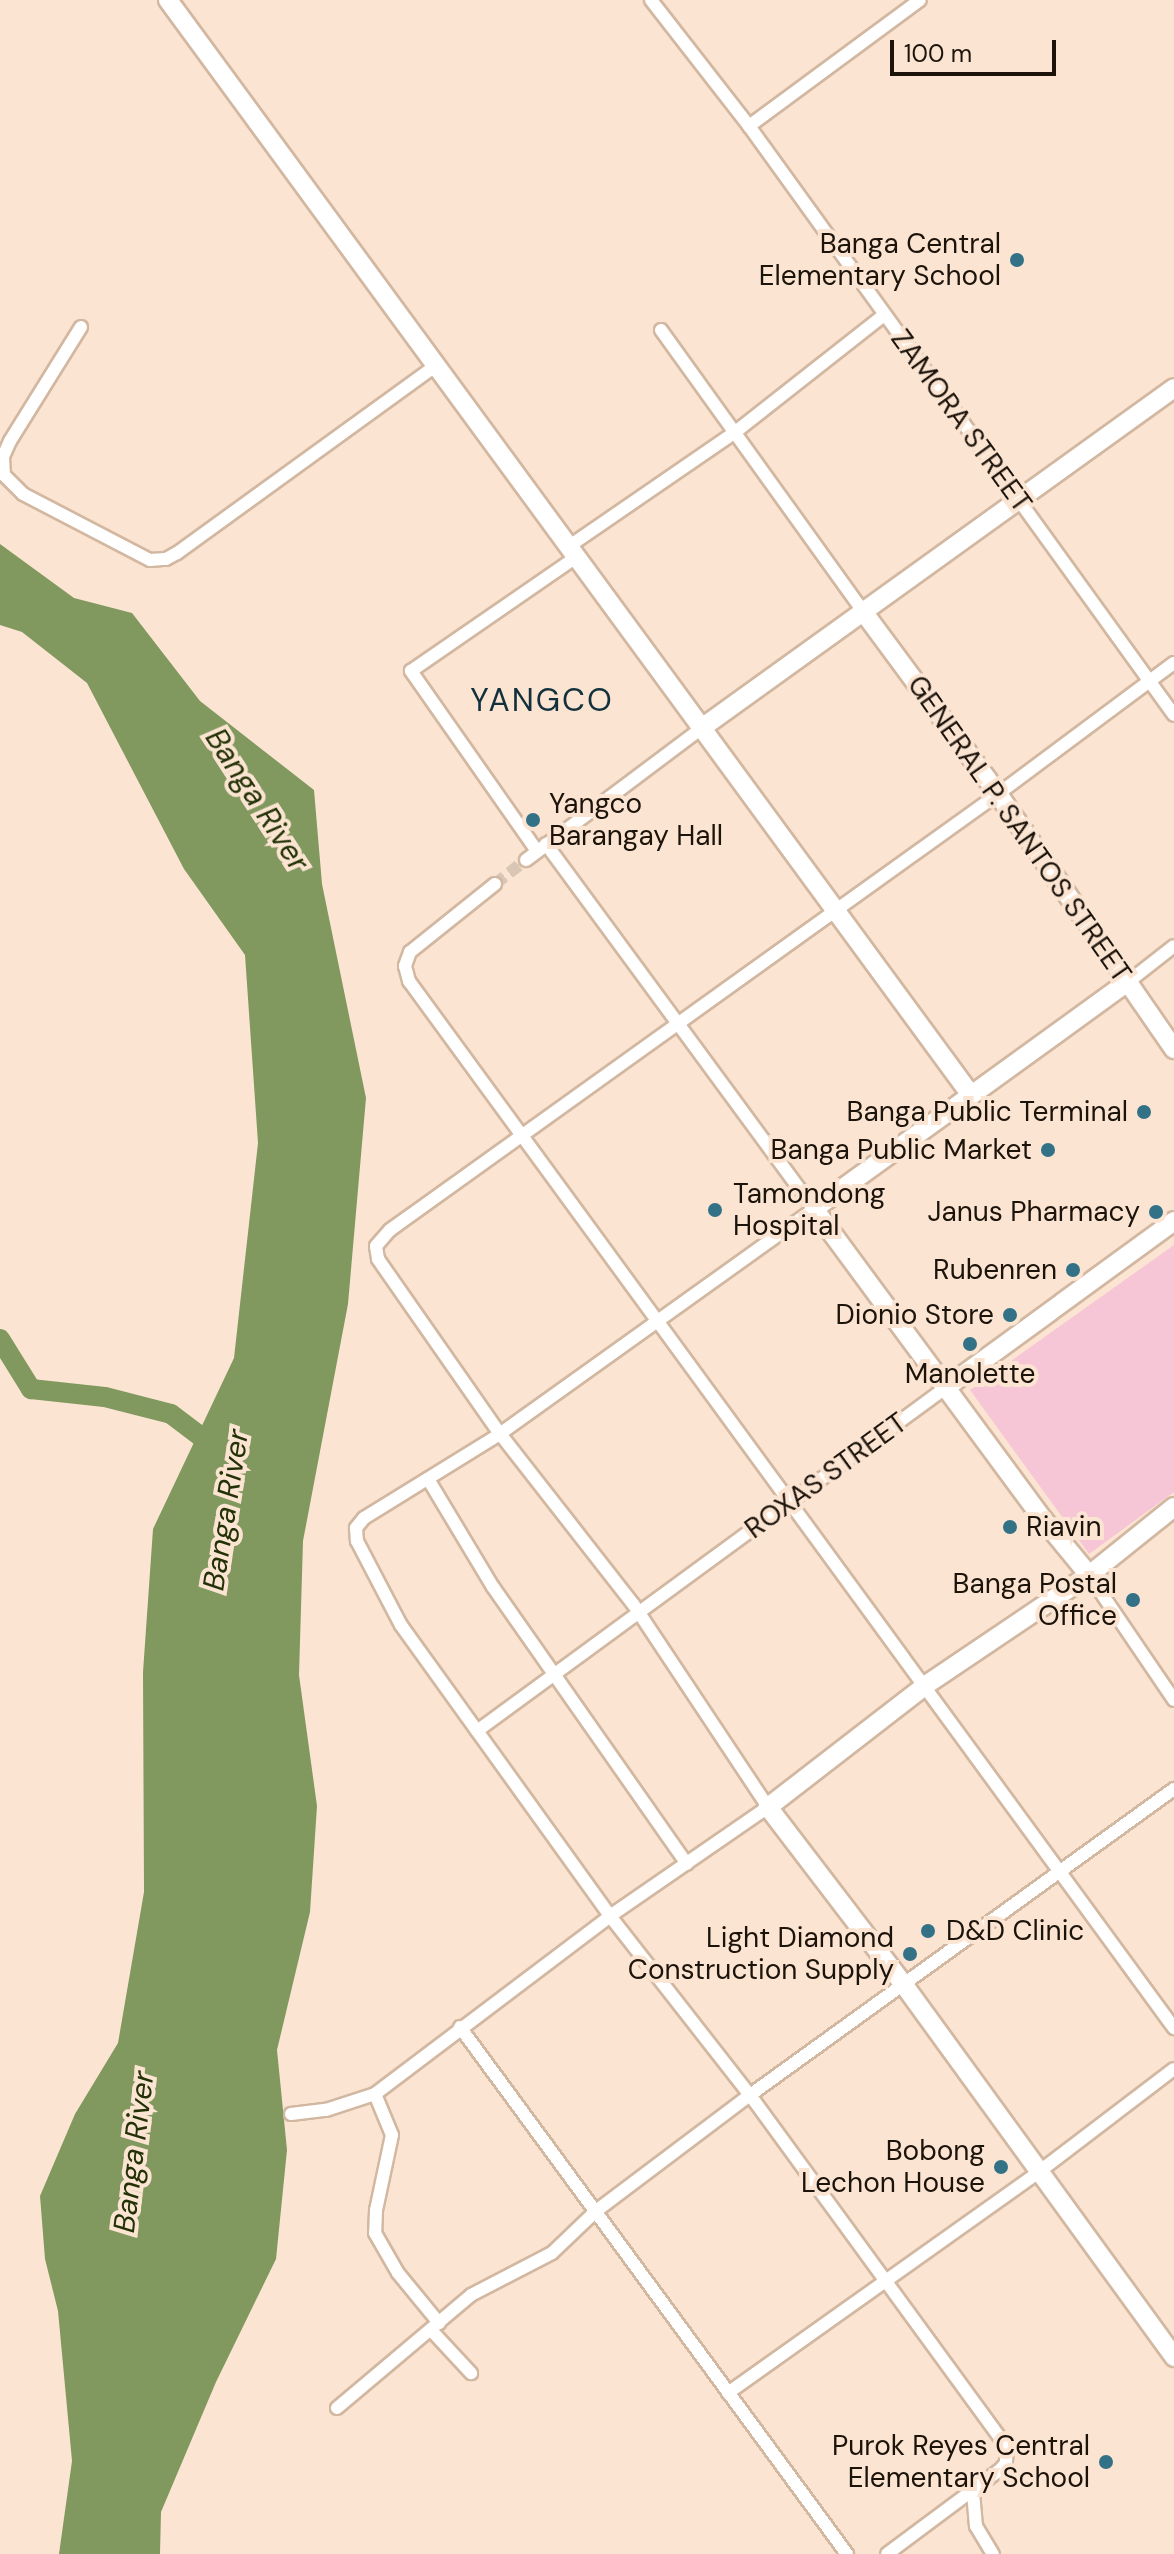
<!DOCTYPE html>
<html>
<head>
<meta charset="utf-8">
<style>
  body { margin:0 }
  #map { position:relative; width:1174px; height:2554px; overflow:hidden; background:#fbe5d2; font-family:"DM Sans",sans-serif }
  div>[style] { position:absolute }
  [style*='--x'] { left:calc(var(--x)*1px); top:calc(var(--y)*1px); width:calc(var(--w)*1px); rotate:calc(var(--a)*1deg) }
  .green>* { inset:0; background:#f7c6d6 }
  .water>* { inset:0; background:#81985f }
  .river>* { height:20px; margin:-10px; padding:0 10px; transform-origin:10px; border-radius:10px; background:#81985f }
  .street-tunnel>* { height:12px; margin-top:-6px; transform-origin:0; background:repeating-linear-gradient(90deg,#dac6b4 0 12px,transparent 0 18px) }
  .roads { filter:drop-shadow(2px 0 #d2b7a1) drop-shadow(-2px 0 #d2b7a1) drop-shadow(0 2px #d2b7a1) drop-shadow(0 -2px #d2b7a1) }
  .street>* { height:12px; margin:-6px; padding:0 6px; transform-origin:6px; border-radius:6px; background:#fff }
  .secondary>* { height:18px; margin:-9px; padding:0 9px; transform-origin:9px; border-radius:9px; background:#fff }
  .dots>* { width:22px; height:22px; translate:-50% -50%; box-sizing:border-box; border:4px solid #fbe5d2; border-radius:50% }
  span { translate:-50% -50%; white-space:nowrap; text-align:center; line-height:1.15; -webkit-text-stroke:8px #fbe5d2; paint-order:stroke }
  .poi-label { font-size:28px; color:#1c130b }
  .right { translate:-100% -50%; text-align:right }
  .left { translate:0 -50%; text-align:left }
  .street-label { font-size:28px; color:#1c130b }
  .water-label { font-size:30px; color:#233206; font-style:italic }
  .quarter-label { font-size:32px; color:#13313c; letter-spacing:2px }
  .scale { position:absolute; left:890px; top:40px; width:166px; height:36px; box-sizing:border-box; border:4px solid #1c130b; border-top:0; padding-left:10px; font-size:24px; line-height:28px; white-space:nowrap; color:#1c130b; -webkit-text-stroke:6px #fbe5d2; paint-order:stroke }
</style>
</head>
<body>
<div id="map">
  <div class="green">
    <i style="clip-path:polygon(1174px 1245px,1174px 1492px,1089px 1554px,970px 1390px)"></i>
  </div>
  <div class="water">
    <i style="clip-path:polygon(0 544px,74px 598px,132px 613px,200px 701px,314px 790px,322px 884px,366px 1098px,348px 1304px,303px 1541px,299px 1675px,317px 1806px,310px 1912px,277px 2050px,287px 2150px,276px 2259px,216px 2382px,161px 2512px,160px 2554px,59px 2554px,72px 2461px,58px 2311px,45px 2259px,40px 2196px,75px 2114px,118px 2043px,144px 1892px,143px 1672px,153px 1529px,234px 1358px,258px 1143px,245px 955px,184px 869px,87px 683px,22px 632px,0 625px)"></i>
  </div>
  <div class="river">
    <i style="--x:0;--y:1339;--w:59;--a:58.2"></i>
    <i style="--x:31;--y:1389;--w:74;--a:6.2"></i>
    <i style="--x:105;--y:1397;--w:68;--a:14.4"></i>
    <i style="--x:171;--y:1414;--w:63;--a:37.2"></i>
  </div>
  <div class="street-tunnel">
    <i style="--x:495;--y:884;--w:39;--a:-38"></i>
  </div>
  <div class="roads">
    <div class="street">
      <i style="--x:651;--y:0;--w:160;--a:52.1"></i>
      <i style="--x:749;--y:126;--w:726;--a:54.19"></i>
      <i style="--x:749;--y:126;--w:212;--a:-36.4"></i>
      <i style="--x:81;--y:327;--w:134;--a:121.9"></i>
      <i style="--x:10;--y:441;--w:17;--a:114"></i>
      <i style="--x:3;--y:457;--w:18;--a:87"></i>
      <i style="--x:4;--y:475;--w:27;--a:45"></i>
      <i style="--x:23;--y:494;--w:143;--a:27.5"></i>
      <i style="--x:150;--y:560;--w:16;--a:-4"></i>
      <i style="--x:166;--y:559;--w:13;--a:-29"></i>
      <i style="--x:177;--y:553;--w:319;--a:-35.9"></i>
      <i style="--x:661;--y:330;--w:345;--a:54.3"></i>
      <i style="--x:568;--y:547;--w:201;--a:-34.5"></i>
      <i style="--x:734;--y:433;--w:191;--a:-38.2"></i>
      <i style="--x:546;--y:844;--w:453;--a:53.7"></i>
      <i style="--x:814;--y:1209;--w:386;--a:144.4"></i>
      <i style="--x:500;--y:1434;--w:160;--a:148.3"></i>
      <i style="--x:364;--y:1518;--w:13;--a:129"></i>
      <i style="--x:356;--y:1528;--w:13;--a:86"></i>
      <i style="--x:357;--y:1541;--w:95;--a:62.4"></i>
      <i style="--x:401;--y:1625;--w:358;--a:54.3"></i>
      <i style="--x:610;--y:1916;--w:227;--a:52"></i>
      <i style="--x:750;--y:2095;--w:436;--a:53.9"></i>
      <i style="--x:1007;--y:2447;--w:16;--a:94"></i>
      <i style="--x:1006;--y:2463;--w:8;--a:130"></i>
      <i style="--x:1001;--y:2469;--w:142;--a:143.3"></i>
      <i style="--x:537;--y:851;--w:220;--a:-125"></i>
      <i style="--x:411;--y:671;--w:201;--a:-34.6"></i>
      <i style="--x:526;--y:860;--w:221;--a:-36.9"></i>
      <i style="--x:495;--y:884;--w:109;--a:141.3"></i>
      <i style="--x:410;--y:952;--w:15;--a:110"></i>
      <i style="--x:405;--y:966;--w:16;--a:75"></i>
      <i style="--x:409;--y:981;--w:1297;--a:53.85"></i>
      <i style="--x:1128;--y:982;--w:58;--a:-38"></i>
      <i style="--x:428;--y:1479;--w:126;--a:59"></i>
      <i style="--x:493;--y:1587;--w:338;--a:55"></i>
      <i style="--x:1089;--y:1575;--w:151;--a:55.8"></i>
      <i style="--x:477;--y:1731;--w:584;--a:-36.22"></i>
      <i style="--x:460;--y:2027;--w:654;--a:53.71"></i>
      <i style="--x:375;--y:2094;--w:44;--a:67.5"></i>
      <i style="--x:392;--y:2135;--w:77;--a:102"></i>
      <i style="--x:376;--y:2210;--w:23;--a:92"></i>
      <i style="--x:375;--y:2233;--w:46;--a:60.1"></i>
      <i style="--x:398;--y:2273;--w:65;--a:50.6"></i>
      <i style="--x:291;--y:2114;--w:35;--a:-7"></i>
      <i style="--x:326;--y:2110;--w:52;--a:-18.1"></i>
      <i style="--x:375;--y:2094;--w:295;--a:-37.1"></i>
      <i style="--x:610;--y:1916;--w:192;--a:-34.6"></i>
      <i style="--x:768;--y:1807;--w:244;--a:-123.6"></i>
      <i style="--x:633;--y:1604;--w:216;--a:-128"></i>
      <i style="--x:500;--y:1434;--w:213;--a:-124.9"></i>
      <i style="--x:378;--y:1259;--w:13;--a:-99"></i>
      <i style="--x:376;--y:1246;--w:21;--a:-49"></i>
      <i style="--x:390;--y:1230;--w:748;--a:-35.64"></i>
      <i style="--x:998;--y:794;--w:219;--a:-36.7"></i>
      <i style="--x:431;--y:2330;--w:59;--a:47.1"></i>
      <i style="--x:728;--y:2393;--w:383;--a:-35.4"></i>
      <i style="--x:1040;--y:2171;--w:168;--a:-37.3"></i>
      <i style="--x:337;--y:2408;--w:175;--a:-40.1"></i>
      <i style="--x:471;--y:2295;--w:91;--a:-27.4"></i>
      <i style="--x:552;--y:2253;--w:61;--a:-43.7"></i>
      <i style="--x:596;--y:2211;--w:193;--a:-37"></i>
      <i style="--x:750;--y:2095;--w:523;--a:-35.82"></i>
      <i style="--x:973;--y:2492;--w:34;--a:85"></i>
      <i style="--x:976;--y:2526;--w:33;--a:59"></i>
    </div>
    <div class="secondary">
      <i style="--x:168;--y:0;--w:1358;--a:53.75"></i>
      <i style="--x:862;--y:610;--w:229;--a:53.5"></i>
      <i style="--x:998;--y:794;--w:310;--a:55.4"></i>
      <i style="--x:703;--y:727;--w:580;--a:-35.74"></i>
      <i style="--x:948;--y:1386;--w:280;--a:-36.1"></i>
      <i style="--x:1174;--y:1507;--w:109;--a:141.3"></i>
      <i style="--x:1089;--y:1575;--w:197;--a:146"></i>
      <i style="--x:926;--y:1685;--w:200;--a:142.3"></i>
      <i style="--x:768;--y:1807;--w:224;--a:52.6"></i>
      <i style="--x:904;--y:1985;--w:460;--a:54"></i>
      <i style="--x:1089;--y:1575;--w:74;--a:-129.5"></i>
      <i style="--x:1042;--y:1518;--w:384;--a:-126.4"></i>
      <i style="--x:814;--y:1209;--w:387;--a:-35.9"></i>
    </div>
  </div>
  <div class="dots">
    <i style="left:1017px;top:260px;background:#337187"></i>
    <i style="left:533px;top:820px;background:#337187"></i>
    <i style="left:1144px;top:1112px;background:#337187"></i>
    <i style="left:1048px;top:1150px;background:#337187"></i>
    <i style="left:715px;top:1210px;background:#337187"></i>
    <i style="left:1156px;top:1212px;background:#337187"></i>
    <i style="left:1073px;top:1270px;background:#337187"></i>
    <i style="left:1010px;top:1315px;background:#337187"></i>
    <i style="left:970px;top:1344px;background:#337187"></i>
    <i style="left:1010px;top:1527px;background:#337187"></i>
    <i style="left:1133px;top:1600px;background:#337187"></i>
    <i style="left:928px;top:1931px;background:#337187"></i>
    <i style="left:910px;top:1954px;background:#337187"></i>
    <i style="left:1001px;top:2167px;background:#337187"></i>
    <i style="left:1106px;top:2462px;background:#337187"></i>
  </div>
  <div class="poi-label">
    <span class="right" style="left:1001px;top:260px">Banga Central<br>Elementary School</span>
    <span class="left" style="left:549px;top:820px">Yangco<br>Barangay Hall</span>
    <span class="right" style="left:1128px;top:1112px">Banga Public Terminal</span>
    <span class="right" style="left:1032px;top:1150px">Banga Public Market</span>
    <span class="left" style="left:733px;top:1210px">Tamondong<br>Hospital</span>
    <span class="right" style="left:1140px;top:1212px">Janus Pharmacy</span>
    <span class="right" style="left:1057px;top:1270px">Rubenren</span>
    <span class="right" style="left:994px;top:1315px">Dionio Store</span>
    <span style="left:970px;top:1374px">Manolette</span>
    <span class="left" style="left:1026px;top:1527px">Riavin</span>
    <span class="right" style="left:1117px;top:1600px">Banga Postal<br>Office</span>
    <span class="left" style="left:946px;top:1931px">D&amp;D Clinic</span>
    <span class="right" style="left:894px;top:1954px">Light Diamond<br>Construction Supply</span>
    <span class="right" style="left:985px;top:2167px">Bobong<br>Lechon House</span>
    <span class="right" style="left:1090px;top:2462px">Purok Reyes Central<br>Elementary School</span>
  </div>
  <div class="street-label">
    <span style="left:961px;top:421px;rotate:54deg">ZAMORA STREET</span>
    <span style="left:1019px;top:829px;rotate:55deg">GENERAL P. SANTOS STREET</span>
    <span style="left:826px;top:1476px;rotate:-36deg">ROXAS STREET</span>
  </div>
  <div class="water-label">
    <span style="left:257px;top:800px;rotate:57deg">Banga River</span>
    <span style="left:226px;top:1510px;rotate:-81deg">Banga River</span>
    <span style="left:134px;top:2152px;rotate:-83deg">Banga River</span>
  </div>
  <div class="quarter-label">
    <span style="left:542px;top:700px">YANGCO</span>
  </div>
  <div class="scale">100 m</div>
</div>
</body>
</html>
